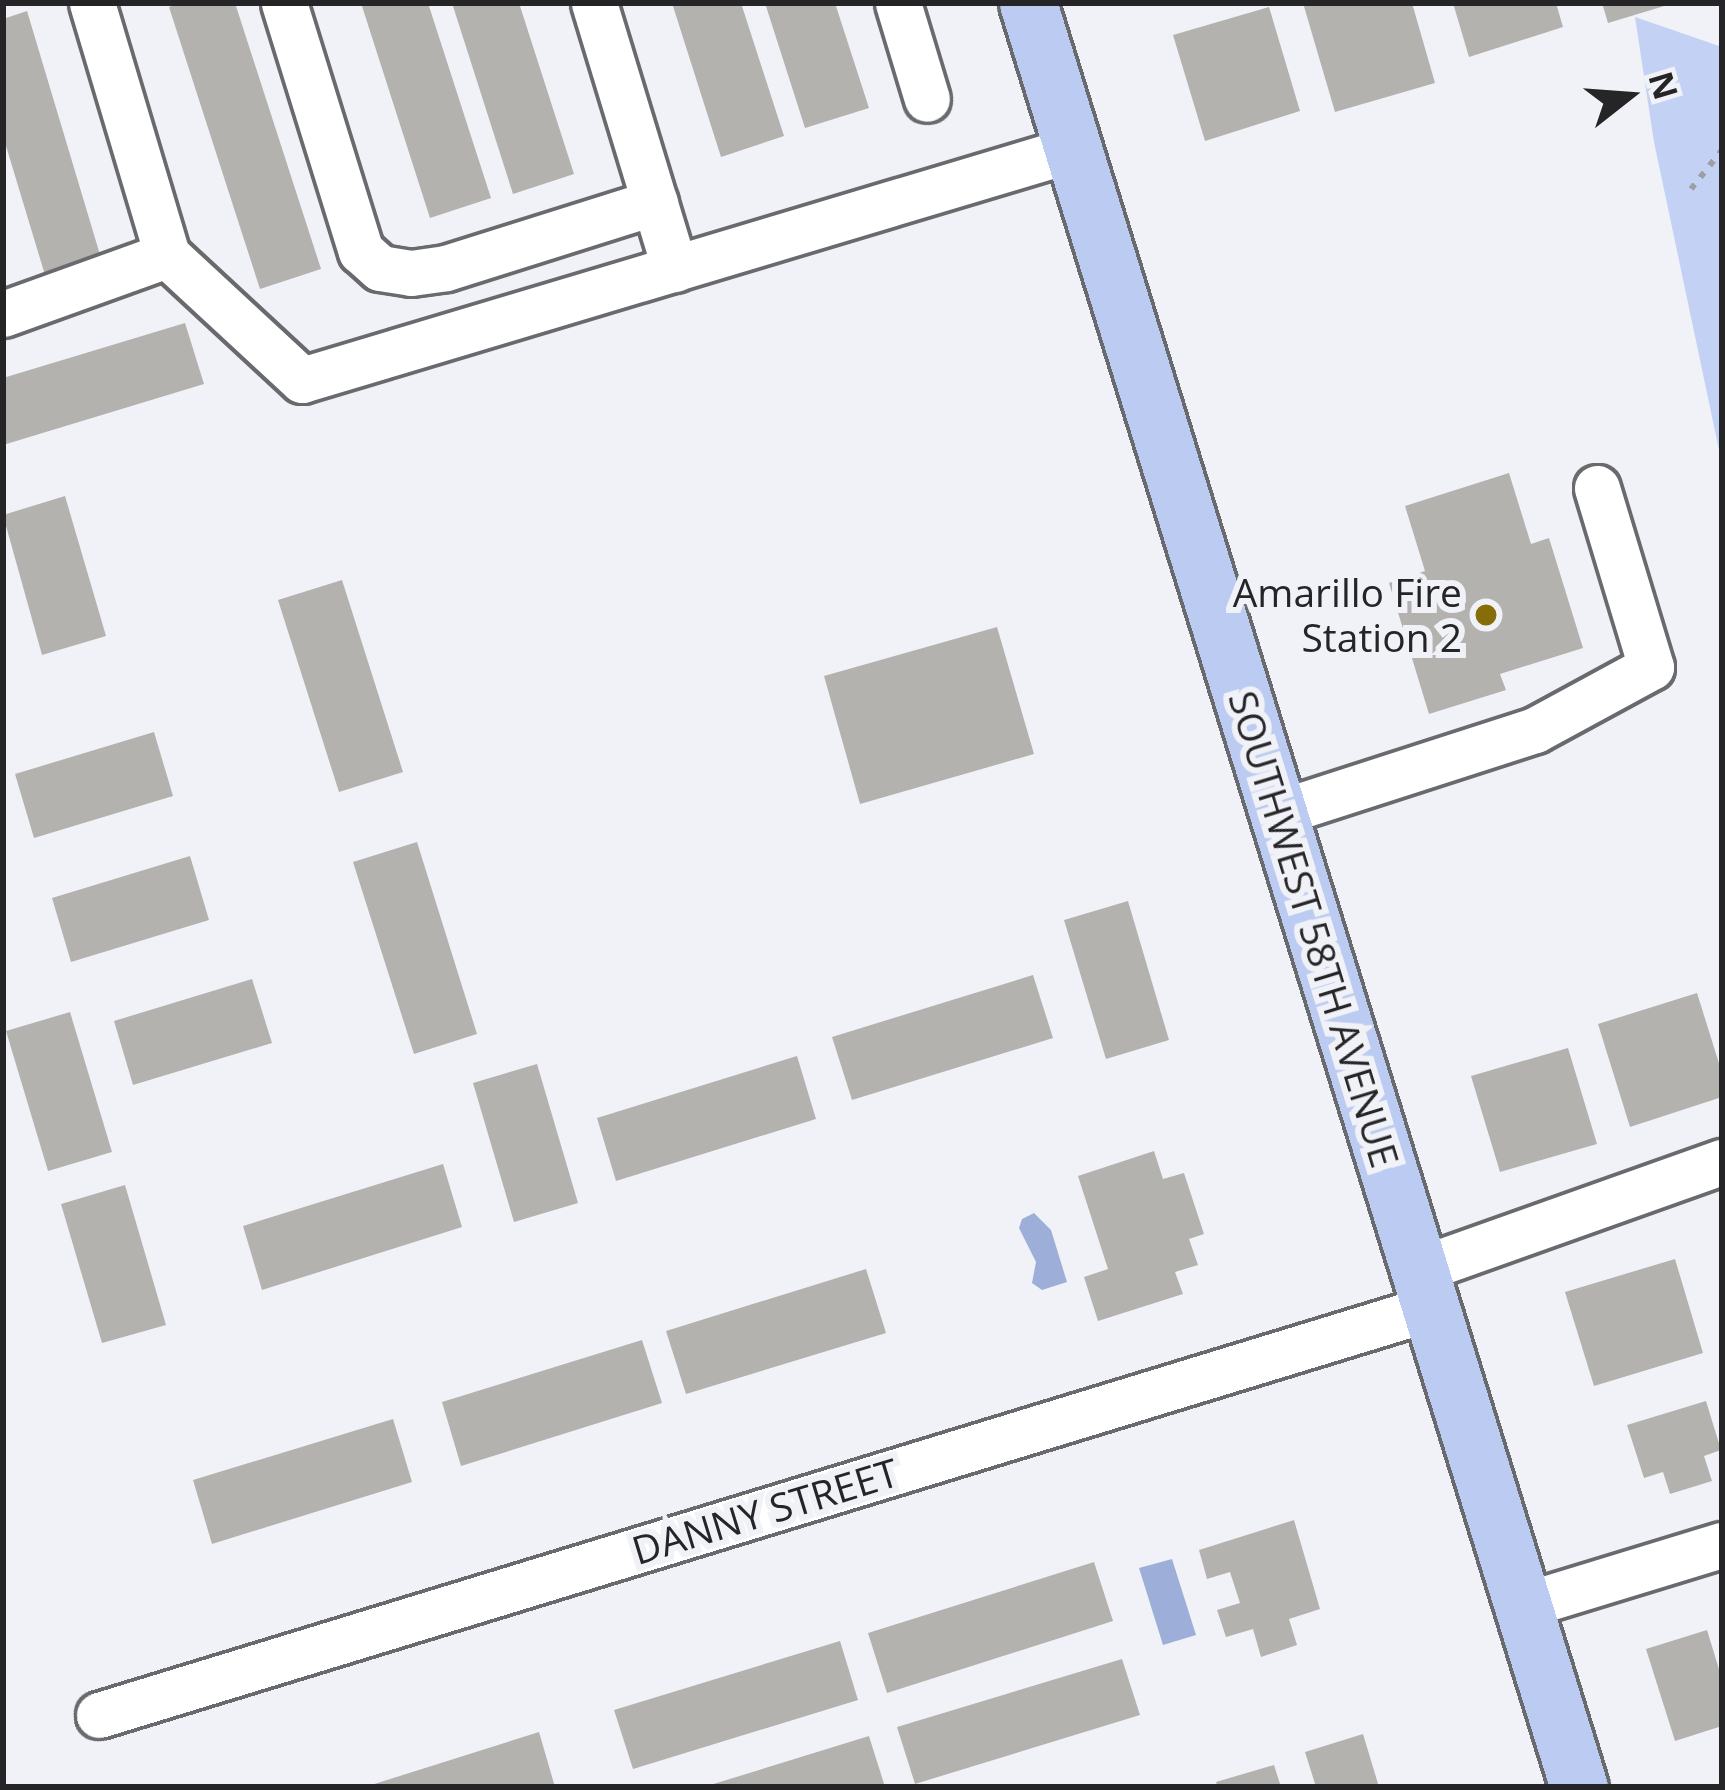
<!DOCTYPE html>
<html>
<head>
<meta charset="utf-8">
<style>
  body { margin:0 }
  #map { position:relative; width:1725px; height:1790px; overflow:hidden; background:#f0f2f7; font-family:"Open Sans",sans-serif }
  div>[style] { position:absolute }
  [style*='--x'] { left:calc(var(--x)*1px); top:calc(var(--y)*1px); width:calc(var(--w)*1px); rotate:calc(var(--a)*1deg) }
  .green>* { inset:0; background:#c3d1f4 }
  .water>* { inset:0; background:#9daed8 }
  .building>* { inset:0; background:#b4b2ae }
  .path>* { height:6px; margin-top:-3px; transform-origin:0; background:repeating-linear-gradient(90deg,#9e9fa3 0 6px,transparent 0 15px) }
  .roads { filter:drop-shadow(3px 0 #686a6e) drop-shadow(-3px 0 #686a6e) drop-shadow(0 3px #686a6e) drop-shadow(0 -3px #686a6e) }
  .minor>* { height:45px; margin:-22.5px; padding:0 22.5px; transform-origin:22.5px; border-radius:22.5px; background:#fff }
  .major>* { height:57px; margin:-28.5px; padding:0 28.5px; transform-origin:28.5px; border-radius:28.5px; background:#bccbf1 }
  .dots>* { width:33px; height:33px; translate:-50% -50%; box-sizing:border-box; border:6px solid #f0f2f7; border-radius:50% }
  span { translate:-50% -50%; white-space:nowrap; text-align:center; line-height:1.15; -webkit-text-stroke:12px #f0f2f7; paint-order:stroke }
  .poi-label { font-size:39px; color:#252527 }
  .right { translate:-100% -50%; text-align:right }
  .street-label { font-size:39px; color:#252527 }
  .frame { position:absolute; inset:0; border:6px solid #252527; pointer-events:none }
  .north { position:absolute; left:1569px; top:36px; width:120px; height:120px; -webkit-text-stroke:9px #f0f2f7; paint-order:stroke; rotate:73deg; font-size:33px; font-weight:700; line-height:48px; text-align:center; color:#252527 }
  .north::after { content:''; display:block; margin:auto; width:42px; height:54px; background:#252527; clip-path:polygon(50% 0,100% 100%,50% 72%,0 100%) }
</style>
</head>
<body>
<div id="map">
  <div class="green">
    <i style="clip-path:polygon(1635px 17px,1722px 47px,1722px 464px,1654px 142px)"></i>
  </div>
  <div class="water">
    <i style="clip-path:polygon(1034px 1213px,1051px 1230px,1067px 1282px,1042px 1290px,1032px 1283px,1036px 1262px,1019px 1228px,1022px 1219px)"></i>
    <i style="clip-path:polygon(1172px 1559px,1196px 1635px,1163px 1645px,1139px 1568px)"></i>
  </div>
  <div class="building">
    <i style="clip-path:polygon(181px 3px,235px 3px,321px 269px,260px 289px,169px 7px)"></i>
    <i style="clip-path:polygon(361px 3px,428px 3px,491px 198px,430px 218px)"></i>
    <i style="clip-path:polygon(452px 3px,519px 3px,574px 174px,513px 194px)"></i>
    <i style="clip-path:polygon(672px 3px,741px 3px,784px 136px,721px 157px)"></i>
    <i style="clip-path:polygon(765px 3px,835px 3px,869px 108px,805px 128px)"></i>
    <i style="clip-path:polygon(1303px 3px,1412px 3px,1435px 83px,1335px 112px)"></i>
    <i style="clip-path:polygon(1453px 3px,1556px 3px,1563px 27px,1469px 57px)"></i>
    <i style="clip-path:polygon(1602px 3px,1671px 3px,1671px 4px,1608px 23px)"></i>
    <i style="clip-path:polygon(1269px 7px,1300px 111px,1205px 141px,1173px 35px)"></i>
    <i style="clip-path:polygon(27px 11px,101px 258px,45px 275px,3px 136px,3px 19px)"></i>
    <i style="clip-path:polygon(185px 323px,204px 384px,3px 445px,3px 378px)"></i>
    <i style="clip-path:polygon(1509px 473px,1531px 544px,1549px 538px,1583px 648px,1500px 674px,1506px 690px,1429px 714px,1389px 583px,1425px 571px,1405px 506px)"></i>
    <i style="clip-path:polygon(65px 496px,106px 636px,42px 655px,3px 515px)"></i>
    <i style="clip-path:polygon(342px 580px,403px 772px,339px 792px,278px 600px)"></i>
    <i style="clip-path:polygon(997px 627px,1034px 754px,860px 804px,824px 676px)"></i>
    <i style="clip-path:polygon(154px 732px,173px 796px,34px 838px,15px 774px)"></i>
    <i style="clip-path:polygon(417px 842px,477px 1034px,414px 1054px,353px 862px)"></i>
    <i style="clip-path:polygon(190px 856px,209px 920px,71px 962px,52px 898px)"></i>
    <i style="clip-path:polygon(1128px 901px,1169px 1040px,1106px 1059px,1064px 920px)"></i>
    <i style="clip-path:polygon(1033px 975px,1053px 1038px,852px 1100px,832px 1037px)"></i>
    <i style="clip-path:polygon(252px 979px,272px 1043px,133px 1085px,114px 1021px)"></i>
    <i style="clip-path:polygon(1697px 993px,1722px 1073px,1722px 1097px,1630px 1127px,1598px 1024px)"></i>
    <i style="clip-path:polygon(70px 1012px,112px 1152px,48px 1171px,6px 1031px)"></i>
    <i style="clip-path:polygon(1568px 1048px,1597px 1144px,1500px 1172px,1471px 1076px)"></i>
    <i style="clip-path:polygon(797px 1056px,816px 1119px,616px 1181px,597px 1118px)"></i>
    <i style="clip-path:polygon(537px 1064px,578px 1203px,514px 1222px,473px 1083px)"></i>
    <i style="clip-path:polygon(1154px 1151px,1163px 1179px,1184px 1173px,1204px 1234px,1189px 1239px,1198px 1265px,1175px 1272px,1183px 1294px,1098px 1321px,1084px 1277px,1108px 1269px,1078px 1176px)"></i>
    <i style="clip-path:polygon(443px 1164px,462px 1227px,262px 1290px,243px 1226px)"></i>
    <i style="clip-path:polygon(125px 1185px,166px 1325px,102px 1343px,61px 1204px)"></i>
    <i style="clip-path:polygon(1675px 1259px,1703px 1353px,1594px 1386px,1565px 1292px)"></i>
    <i style="clip-path:polygon(866px 1269px,886px 1333px,686px 1394px,666px 1331px)"></i>
    <i style="clip-path:polygon(642px 1340px,662px 1403px,461px 1466px,442px 1402px)"></i>
    <i style="clip-path:polygon(1706px 1401px,1721px 1450px,1704px 1456px,1712px 1481px,1670px 1494px,1663px 1472px,1644px 1478px,1627px 1425px)"></i>
    <i style="clip-path:polygon(393px 1419px,412px 1482px,212px 1544px,193px 1480px)"></i>
    <i style="clip-path:polygon(1294px 1520px,1320px 1609px,1289px 1619px,1297px 1645px,1261px 1657px,1253px 1629px,1226px 1637px,1217px 1610px,1240px 1603px,1230px 1572px,1207px 1579px,1199px 1550px)"></i>
    <i style="clip-path:polygon(1094px 1562px,1113px 1621px,887px 1693px,868px 1633px)"></i>
    <i style="clip-path:polygon(1707px 1630px,1722px 1679px,1722px 1726px,1675px 1741px,1646px 1649px)"></i>
    <i style="clip-path:polygon(840px 1641px,858px 1700px,633px 1769px,614px 1710px)"></i>
    <i style="clip-path:polygon(1122px 1659px,1140px 1715px,915px 1784px,897px 1727px)"></i>
    <i style="clip-path:polygon(539px 1732px,555px 1787px,368px 1787px,368px 1786px)"></i>
    <i style="clip-path:polygon(1363px 1734px,1379px 1787px,1316px 1787px,1305px 1752px)"></i>
    <i style="clip-path:polygon(869px 1736px,885px 1787px,707px 1787px,707px 1786px)"></i>
    <i style="clip-path:polygon(1274px 1765px,1281px 1787px,1218px 1787px,1216px 1782px)"></i>
  </div>
  <div class="path">
    <i style="--x:1691;--y:189;--w:50;--a:-51.5"></i>
  </div>
  <div class="roads">
    <div class="minor">
      <i style="--x:92;--y:3;--w:263;--a:73.4"></i>
      <i style="--x:167;--y:255;--w:184;--a:42.8"></i>
      <i style="--x:302;--y:380;--w:805;--a:-16.68"></i>
      <i style="--x:284;--y:3;--w:260;--a:72.8"></i>
      <i style="--x:361;--y:251;--w:25;--a:42"></i>
      <i style="--x:380;--y:268;--w:31;--a:9"></i>
      <i style="--x:411;--y:273;--w:35;--a:-8"></i>
      <i style="--x:446;--y:268;--w:219;--a:-17.5"></i>
      <i style="--x:594;--y:3;--w:278;--a:73.1"></i>
      <i style="--x:898;--y:3;--w:100;--a:73.2"></i>
      <i style="--x:3;--y:314;--w:174;--a:-19.8"></i>
      <i style="--x:1278;--y:813;--w:270;--a:-17.9"></i>
      <i style="--x:1535;--y:730;--w:132;--a:-28.5"></i>
      <i style="--x:1651;--y:667;--w:187;--a:-106.8"></i>
      <i style="--x:1418;--y:1270;--w:323;--a:-19.6"></i>
      <i style="--x:1522;--y:1606;--w:209;--a:-17"></i>
      <i style="--x:99;--y:1715;--w:1392;--a:-17"></i>
    </div>
    <div class="major">
      <i style="--x:1028;--y:3;--w:1867;--a:72.84"></i>
    </div>
  </div>
  <div class="dots">
    <i style="left:1486px;top:615px;background:#876c0a"></i>
  </div>
  <div class="poi-label">
    <span class="right" style="left:1462px;top:615px">Amarillo Fire<br>Station 2</span>
  </div>
  <div class="street-label">
    <span style="left:1314px;top:929px;rotate:73deg">SOUTHWEST 58TH AVENUE</span>
    <span style="left:765px;top:1511px;rotate:-17deg">DANNY STREET</span>
  </div>
  <div class="frame"></div>
  <div class="north">N</div>
</div>
</body>
</html>
